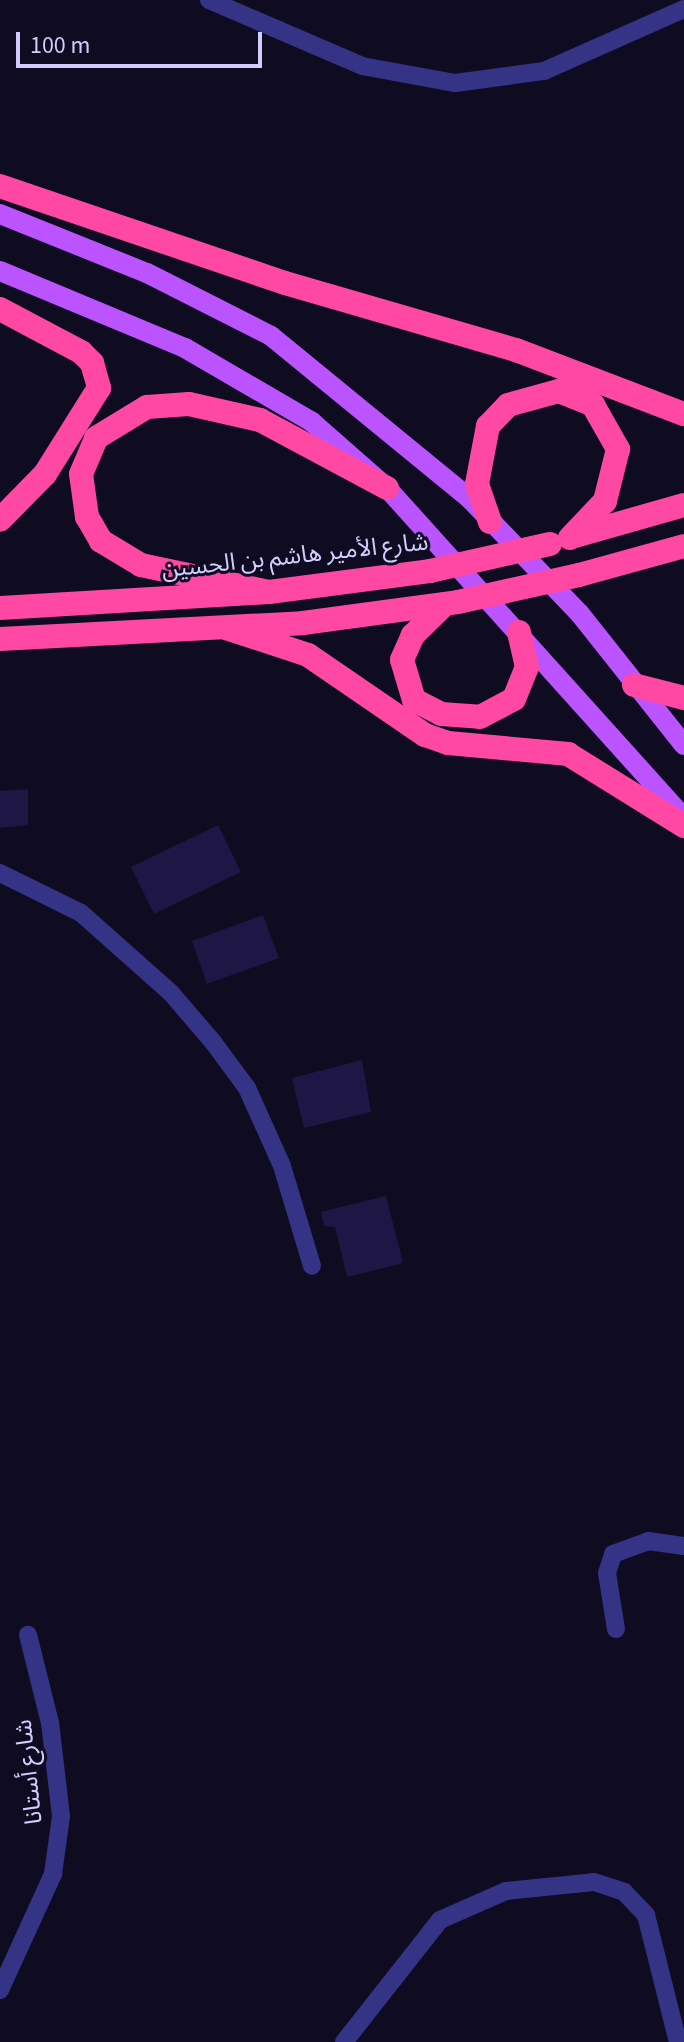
<!DOCTYPE html>
<html>
<head>
<meta charset="utf-8">
<style>
  body { margin:0 }
  #map { position:relative; width:684px; height:2042px; overflow:hidden; background:#0f0c22; font-family:"Source Sans 3","Noto Sans Arabic",sans-serif }
  div>[style] { position:absolute }
  [style*='--x'] { left:calc(var(--x)*1px); top:calc(var(--y)*1px); width:calc(var(--w)*1px); rotate:calc(var(--a)*1deg) }
  .building>* { inset:0; background:#1e1645 }
  .minor>* { height:18px; margin:-9px; padding:0 9px; transform-origin:9px; border-radius:9px; background:#343385 }
  .major>* { height:20px; margin:-10px; padding:0 10px; transform-origin:10px; border-radius:10px; background:#bb54ff }
  .highway>* { height:24px; margin:-12px; padding:0 12px; transform-origin:12px; border-radius:12px; background:#ff48a4 }
  .highway-bridge>* { height:24px; margin:-12px; padding:0 12px; transform-origin:12px; border-radius:12px; background:#ff48a4 }
  span { translate:-50% -50%; white-space:nowrap; text-align:center; line-height:1.15; -webkit-text-stroke:6px #0f0c22; paint-order:stroke }
  .street-label { font-size:24px; color:#d1cdff }
  .scale { position:absolute; left:16px; top:32px; width:246px; height:36px; box-sizing:border-box; border:4px solid #d1cdff; border-top:0; padding-left:10px; font-size:24px; line-height:28px; white-space:nowrap; color:#d1cdff; -webkit-text-stroke:6px #0f0c22; paint-order:stroke }
</style>
</head>
<body>
<div id="map">
  <div class="building">
    <i style="clip-path:polygon(28px 789px,28px 825px,0 828px,0 791px)"></i>
    <i style="clip-path:polygon(218px 825px,241px 872px,154px 914px,131px 867px)"></i>
    <i style="clip-path:polygon(263px 915px,279px 958px,207px 984px,192px 941px)"></i>
    <i style="clip-path:polygon(362px 1060px,371px 1112px,304px 1128px,292px 1078px)"></i>
    <i style="clip-path:polygon(386px 1196px,403px 1263px,347px 1277px,335px 1227px,324px 1226px,321px 1212px)"></i>
  </div>
  <div class="minor">
    <i style="--x:209;--y:0;--w:167;--a:23.3"></i>
    <i style="--x:362;--y:66;--w:95;--a:10.4"></i>
    <i style="--x:455;--y:83;--w:90;--a:-7.7"></i>
    <i style="--x:544;--y:71;--w:153;--a:-23.9"></i>
    <i style="--x:0;--y:873;--w:90;--a:26.3"></i>
    <i style="--x:81;--y:913;--w:120;--a:41.6"></i>
    <i style="--x:171;--y:993;--w:65;--a:49.4"></i>
    <i style="--x:213;--y:1042;--w:57;--a:53.5"></i>
    <i style="--x:247;--y:1088;--w:85;--a:65.8"></i>
    <i style="--x:282;--y:1166;--w:104;--a:73.3"></i>
    <i style="--x:616;--y:1629;--w:57;--a:-99.1"></i>
    <i style="--x:607;--y:1573;--w:20;--a:-72"></i>
    <i style="--x:613;--y:1554;--w:37;--a:-20"></i>
    <i style="--x:648;--y:1541;--w:36;--a:8"></i>
    <i style="--x:0;--y:1990;--w:128;--a:-65.4"></i>
    <i style="--x:53;--y:1874;--w:59;--a:-82.1"></i>
    <i style="--x:61;--y:1816;--w:94;--a:-96.7"></i>
    <i style="--x:50;--y:1723;--w:91;--a:-104"></i>
    <i style="--x:344;--y:2042;--w:155;--a:-51.8"></i>
    <i style="--x:440;--y:1920;--w:72;--a:-23.7"></i>
    <i style="--x:506;--y:1891;--w:88;--a:-5.8"></i>
    <i style="--x:594;--y:1882;--w:32;--a:18"></i>
    <i style="--x:624;--y:1892;--w:32;--a:46"></i>
    <i style="--x:646;--y:1915;--w:131;--a:75.9"></i>
  </div>
  <div class="major">
    <i style="--x:0;--y:214;--w:158;--a:21.9"></i>
    <i style="--x:147;--y:273;--w:139;--a:26.9"></i>
    <i style="--x:271;--y:336;--w:257;--a:39.3"></i>
    <i style="--x:470;--y:499;--w:159;--a:46.3"></i>
    <i style="--x:580;--y:614;--w:167;--a:51.6"></i>
    <i style="--x:0;--y:271;--w:200;--a:22.6"></i>
    <i style="--x:185;--y:348;--w:147;--a:30.2"></i>
    <i style="--x:312;--y:422;--w:100;--a:41.3"></i>
    <i style="--x:387;--y:488;--w:444;--a:48"></i>
  </div>
  <div class="highway">
    <i style="--x:0;--y:186;--w:301;--a:18.8"></i>
    <i style="--x:285;--y:283;--w:241;--a:16.2"></i>
    <i style="--x:516;--y:350;--w:180;--a:20.9"></i>
    <i style="--x:0;--y:309;--w:92;--a:28"></i>
    <i style="--x:81;--y:352;--w:16;--a:45"></i>
    <i style="--x:92;--y:363;--w:26;--a:74"></i>
    <i style="--x:99;--y:388;--w:102;--a:122.1"></i>
    <i style="--x:45;--y:474;--w:64;--a:134.4"></i>
    <i style="--x:490;--y:522;--w:40;--a:-108.9"></i>
    <i style="--x:477;--y:484;--w:59;--a:-79.3"></i>
    <i style="--x:488;--y:426;--w:29;--a:-46"></i>
    <i style="--x:508;--y:405;--w:53;--a:-15.4"></i>
    <i style="--x:559;--y:391;--w:37;--a:22"></i>
    <i style="--x:593;--y:405;--w:51;--a:60.4"></i>
    <i style="--x:618;--y:449;--w:54;--a:104"></i>
    <i style="--x:605;--y:501;--w:51;--a:133.4"></i>
    <i style="--x:575;--y:536;--w:113;--a:-15.9"></i>
    <i style="--x:579;--y:575;--w:109;--a:-15.4"></i>
    <i style="--x:269;--y:592;--w:131;--a:-168.1"></i>
    <i style="--x:141;--y:565;--w:47;--a:-149"></i>
    <i style="--x:101;--y:541;--w:28;--a:-120"></i>
    <i style="--x:87;--y:517;--w:43;--a:-97.9"></i>
    <i style="--x:81;--y:474;--w:39;--a:-67"></i>
    <i style="--x:96;--y:438;--w:60;--a:-31.3"></i>
    <i style="--x:147;--y:407;--w:42;--a:-4.1"></i>
    <i style="--x:189;--y:404;--w:73;--a:12.7"></i>
    <i style="--x:260;--y:420;--w:144;--a:28.2"></i>
    <i style="--x:445;--y:604;--w:45;--a:135.9"></i>
    <i style="--x:413;--y:635;--w:27;--a:114"></i>
    <i style="--x:402;--y:660;--w:42;--a:73.3"></i>
    <i style="--x:414;--y:700;--w:30;--a:27"></i>
    <i style="--x:441;--y:714;--w:39;--a:4"></i>
    <i style="--x:480;--y:717;--w:38;--a:-28"></i>
    <i style="--x:514;--y:699;--w:35;--a:-68"></i>
    <i style="--x:527;--y:667;--w:36;--a:-103"></i>
    <i style="--x:0;--y:608;--w:269;--a:-3.4"></i>
    <i style="--x:269;--y:592;--w:162;--a:-7.4"></i>
    <i style="--x:226;--y:628;--w:86;--a:18.2"></i>
    <i style="--x:308;--y:655;--w:142;--a:34.4"></i>
    <i style="--x:425;--y:735;--w:24;--a:19"></i>
    <i style="--x:448;--y:743;--w:121;--a:5.2"></i>
    <i style="--x:568;--y:754;--w:137;--a:31.8"></i>
    <i style="--x:0;--y:639;--w:303;--a:-3"></i>
    <i style="--x:303;--y:623;--w:156;--a:-7.7"></i>
    <i style="--x:634;--y:685;--w:52;--a:14.6"></i>
  </div>
  <div class="highway-bridge">
    <i style="--x:430;--y:571;--w:123;--a:-12.7"></i>
    <i style="--x:458;--y:602;--w:124;--a:-12.6"></i>
  </div>
  <div class="street-label">
    <span style="left:295px;top:556px;rotate:-6deg">شارع الأمير هاشم بن الحسين</span>
    <span style="left:29px;top:1772px;rotate:-96deg">شارع أستانا</span>
  </div>
  <div class="scale">100 m</div>
</div>
</body>
</html>
